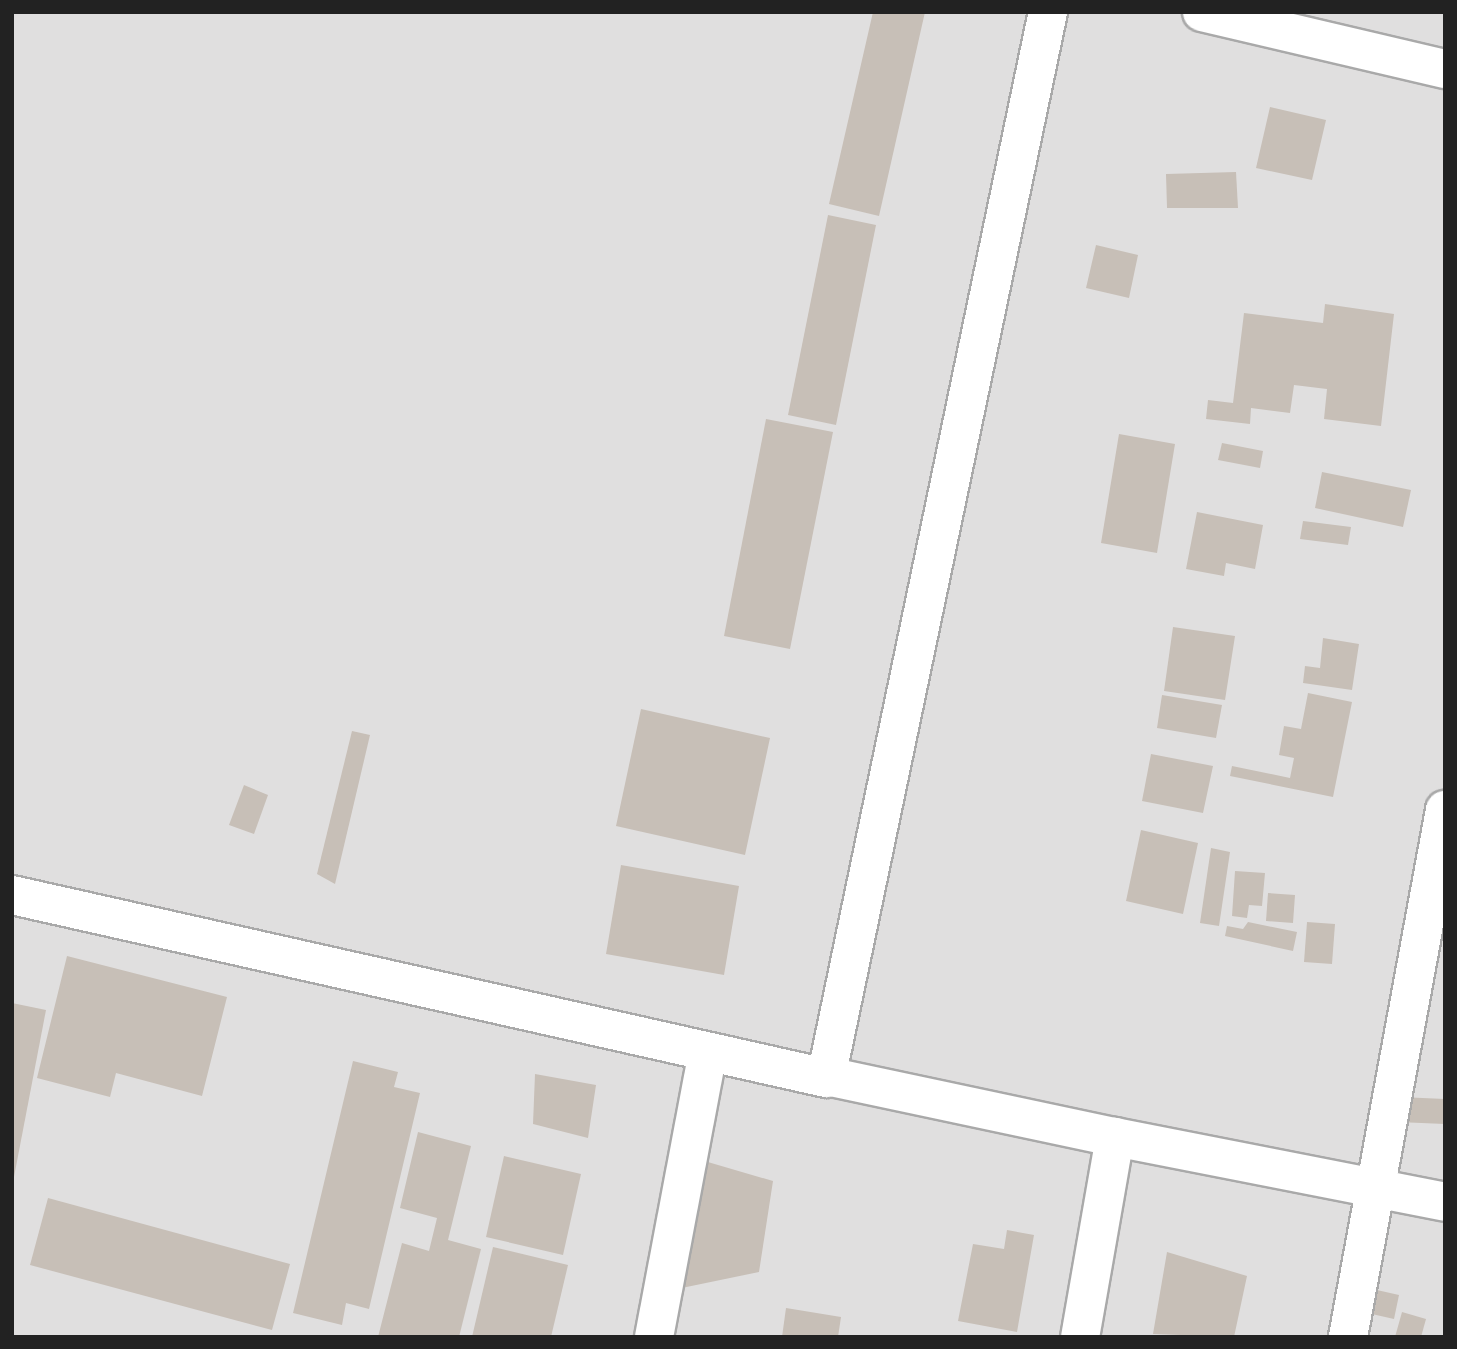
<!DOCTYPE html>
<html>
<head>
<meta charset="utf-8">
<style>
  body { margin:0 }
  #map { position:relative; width:1457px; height:1349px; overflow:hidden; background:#f2efe9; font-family:"Nunito Sans",sans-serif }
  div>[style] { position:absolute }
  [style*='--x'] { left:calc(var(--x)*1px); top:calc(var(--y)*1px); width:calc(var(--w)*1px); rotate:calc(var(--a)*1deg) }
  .residential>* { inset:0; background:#e0dfdf }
  .building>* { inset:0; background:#c7bfb7 }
  .roads { filter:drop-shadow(2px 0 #a9a9a9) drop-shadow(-2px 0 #a9a9a9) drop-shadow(0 2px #a9a9a9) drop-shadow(0 -2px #a9a9a9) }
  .minor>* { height:38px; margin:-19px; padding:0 19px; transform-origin:19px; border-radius:19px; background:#fff }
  span { translate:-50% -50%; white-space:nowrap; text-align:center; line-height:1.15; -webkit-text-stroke:5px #fff; paint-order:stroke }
  .frame { position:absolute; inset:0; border:14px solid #222; pointer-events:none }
</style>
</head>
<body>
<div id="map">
  <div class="residential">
    <i style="clip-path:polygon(12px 12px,1445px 12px,1445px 1337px,12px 1337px)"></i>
  </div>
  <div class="building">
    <i style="clip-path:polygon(873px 12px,925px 12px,879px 216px,829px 204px)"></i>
    <i style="clip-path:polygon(1270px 107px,1326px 120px,1312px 180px,1256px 168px)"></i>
    <i style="clip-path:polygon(1236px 172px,1238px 208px,1167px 208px,1166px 174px)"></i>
    <i style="clip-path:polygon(828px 215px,876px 225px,836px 425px,788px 415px)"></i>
    <i style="clip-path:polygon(1096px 245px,1138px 255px,1129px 298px,1086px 288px)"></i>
    <i style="clip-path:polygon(1325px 304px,1394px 314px,1381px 426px,1324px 419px,1327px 389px,1294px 385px,1290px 413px,1251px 408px,1250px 424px,1206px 419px,1208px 400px,1233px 403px,1244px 313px,1323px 323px)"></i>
    <i style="clip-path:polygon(766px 419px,833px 432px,790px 649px,724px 636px)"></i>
    <i style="clip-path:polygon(1119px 434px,1175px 444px,1157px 553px,1101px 543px)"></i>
    <i style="clip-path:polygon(1222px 443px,1263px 451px,1260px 468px,1218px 460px)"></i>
    <i style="clip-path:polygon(1322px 472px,1411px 490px,1403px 527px,1315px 508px)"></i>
    <i style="clip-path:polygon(1197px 512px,1263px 525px,1255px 569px,1226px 563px,1224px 576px,1186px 569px)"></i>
    <i style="clip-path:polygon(1303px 521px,1351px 527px,1348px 545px,1300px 539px)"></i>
    <i style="clip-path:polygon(1173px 627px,1235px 636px,1225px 700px,1164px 691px)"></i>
    <i style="clip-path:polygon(1323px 638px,1359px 644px,1352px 690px,1303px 683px,1305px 666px,1320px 668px)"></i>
    <i style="clip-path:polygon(1308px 693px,1352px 702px,1333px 797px,1230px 776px,1232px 766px,1290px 778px,1294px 758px,1279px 755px,1284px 726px,1301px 729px)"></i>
    <i style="clip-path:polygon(1162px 695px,1222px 705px,1216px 738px,1157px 728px)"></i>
    <i style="clip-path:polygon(641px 709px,770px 738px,745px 855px,616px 826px)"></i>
    <i style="clip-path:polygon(352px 731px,370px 735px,335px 884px,317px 874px)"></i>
    <i style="clip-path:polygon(1151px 754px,1213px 766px,1203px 813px,1142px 801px)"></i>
    <i style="clip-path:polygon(244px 785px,268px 795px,254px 834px,229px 825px)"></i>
    <i style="clip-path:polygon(1141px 830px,1198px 843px,1183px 914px,1126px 901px)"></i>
    <i style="clip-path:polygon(1211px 848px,1230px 852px,1219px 926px,1200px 923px)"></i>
    <i style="clip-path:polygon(621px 865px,739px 886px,724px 975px,606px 954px)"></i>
    <i style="clip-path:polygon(1235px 871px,1265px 873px,1262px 906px,1249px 905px,1247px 918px,1232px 916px)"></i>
    <i style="clip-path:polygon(1268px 893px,1295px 895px,1293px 923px,1266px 921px)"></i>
    <i style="clip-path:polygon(1248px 922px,1297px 932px,1293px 951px,1225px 936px,1227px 926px,1243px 929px)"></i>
    <i style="clip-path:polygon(1307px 922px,1335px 924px,1332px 964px,1304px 962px)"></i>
    <i style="clip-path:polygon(67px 956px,227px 997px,202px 1096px,116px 1073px,110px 1097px,37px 1078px)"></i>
    <i style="clip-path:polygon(12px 1003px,46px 1010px,14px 1177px,12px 1177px)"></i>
    <i style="clip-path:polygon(353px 1061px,398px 1072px,394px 1087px,420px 1093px,369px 1309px,346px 1303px,342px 1325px,293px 1313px)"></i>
    <i style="clip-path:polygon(535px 1074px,596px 1085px,588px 1138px,533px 1124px)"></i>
    <i style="clip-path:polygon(1400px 1097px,1445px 1099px,1445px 1124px,1398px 1122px)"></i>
    <i style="clip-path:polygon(418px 1132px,471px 1146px,448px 1240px,481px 1249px,459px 1337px,378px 1337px,402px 1243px,429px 1251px,437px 1218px,400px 1208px)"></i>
    <i style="clip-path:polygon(504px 1156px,581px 1174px,563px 1255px,486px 1237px)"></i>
    <i style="clip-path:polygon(701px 1160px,773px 1181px,759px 1272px,672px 1290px)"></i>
    <i style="clip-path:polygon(48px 1198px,290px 1264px,272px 1330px,30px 1265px)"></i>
    <i style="clip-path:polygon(1007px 1230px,1034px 1235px,1017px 1332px,958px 1321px,973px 1244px,1004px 1249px)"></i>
    <i style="clip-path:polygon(493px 1247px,568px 1265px,551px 1337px,472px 1337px)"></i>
    <i style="clip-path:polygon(1167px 1252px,1247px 1276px,1234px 1337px,1153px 1334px)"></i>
    <i style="clip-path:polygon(1368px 1288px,1399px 1295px,1394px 1319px,1363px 1312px)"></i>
    <i style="clip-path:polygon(786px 1308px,841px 1317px,838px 1337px,782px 1337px)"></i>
    <i style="clip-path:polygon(1402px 1312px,1426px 1319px,1421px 1337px,1395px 1337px)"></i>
  </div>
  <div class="roads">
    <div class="minor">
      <i style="--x:1202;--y:12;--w:250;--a:13.2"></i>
      <i style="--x:12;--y:895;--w:834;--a:12.67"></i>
      <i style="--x:826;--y:1078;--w:1089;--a:-78.24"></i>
      <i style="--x:827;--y:1076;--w:294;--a:12"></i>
      <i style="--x:1115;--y:1137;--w:203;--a:99.9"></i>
      <i style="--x:1115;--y:1137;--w:336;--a:11.1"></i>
      <i style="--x:654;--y:1337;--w:290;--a:-79.3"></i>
      <i style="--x:1348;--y:1337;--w:536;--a:-79.57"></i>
    </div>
  </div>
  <div class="frame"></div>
</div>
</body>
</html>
